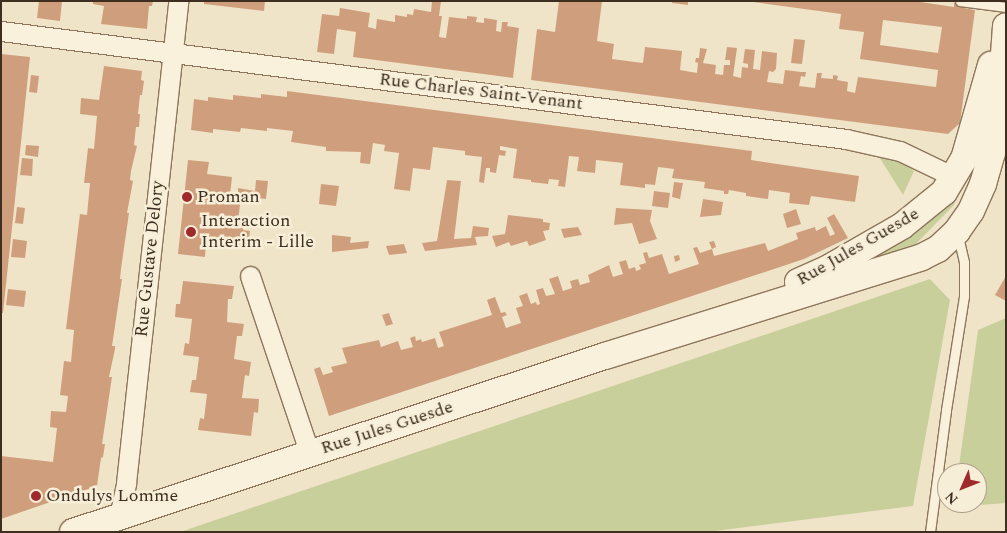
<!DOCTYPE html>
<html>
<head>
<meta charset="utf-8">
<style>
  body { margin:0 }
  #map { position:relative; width:1007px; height:533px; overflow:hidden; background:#f0e4c8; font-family:Spectral,serif }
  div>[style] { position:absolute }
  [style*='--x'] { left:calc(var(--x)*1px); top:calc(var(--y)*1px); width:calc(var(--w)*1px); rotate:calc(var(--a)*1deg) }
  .green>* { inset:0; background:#c9cf9b }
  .building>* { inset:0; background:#cf9f7d }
  .roads { filter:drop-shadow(1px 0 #8d765c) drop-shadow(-1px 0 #8d765c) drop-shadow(0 1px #8d765c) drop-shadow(0 -1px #8d765c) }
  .lane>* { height:9px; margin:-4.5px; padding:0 4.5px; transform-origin:4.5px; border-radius:4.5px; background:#faf1dc }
  .street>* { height:19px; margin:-9.5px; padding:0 9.5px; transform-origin:9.5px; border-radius:9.5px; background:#faf1dc }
  .secondary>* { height:26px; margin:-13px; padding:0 13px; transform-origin:13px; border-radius:13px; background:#faf1dc }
  .dots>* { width:14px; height:14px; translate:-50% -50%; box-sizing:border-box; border:2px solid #f7eed8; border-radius:50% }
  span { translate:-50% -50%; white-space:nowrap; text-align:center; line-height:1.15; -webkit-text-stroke:5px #f7eed8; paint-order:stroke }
  .street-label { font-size:18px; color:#3d2e20 }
  .poi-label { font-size:18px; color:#3d2e20 }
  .left { translate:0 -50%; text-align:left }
  .frame { position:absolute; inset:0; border:2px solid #3d2e20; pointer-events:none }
  .north { position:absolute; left:937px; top:463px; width:50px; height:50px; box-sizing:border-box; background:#f7eed8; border:1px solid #ada18e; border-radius:50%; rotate:226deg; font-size:14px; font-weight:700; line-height:20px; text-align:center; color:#3d2e20 }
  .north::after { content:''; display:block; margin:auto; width:18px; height:22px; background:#9e2a2b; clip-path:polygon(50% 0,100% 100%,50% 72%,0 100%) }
</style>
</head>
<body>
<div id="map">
  <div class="green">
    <i style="clip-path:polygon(876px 152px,896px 157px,914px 171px,903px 195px)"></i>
    <i style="clip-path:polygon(953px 194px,955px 199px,954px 205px,908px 252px,844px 266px)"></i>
    <i style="clip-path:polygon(930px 279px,950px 300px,913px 506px,707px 532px,180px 532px)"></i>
    <i style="clip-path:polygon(1006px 318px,1006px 503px,954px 507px,954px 503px,977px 503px,977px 473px,958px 473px,978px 330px)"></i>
  </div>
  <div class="building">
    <i style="clip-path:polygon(39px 1px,62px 1px,60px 21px,37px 18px)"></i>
    <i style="clip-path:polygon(93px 1px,153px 1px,152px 6px,149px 6px,147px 29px,101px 24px,104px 6px,93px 4px)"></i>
    <i style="clip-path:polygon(204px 1px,265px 1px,264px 11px,204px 4px)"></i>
    <i style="clip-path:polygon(432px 1px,441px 1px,439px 16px,442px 16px,439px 37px,446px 38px,449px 17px,467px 19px,467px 16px,477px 17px,476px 22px,484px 23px,484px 18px,497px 20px,496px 31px,501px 32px,502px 22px,508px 22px,507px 26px,519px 28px,513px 78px,353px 57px,356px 32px,337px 29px,334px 54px,317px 52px,322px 14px,339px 16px,340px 8px,370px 13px,368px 27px,376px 29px,377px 19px,395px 22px,395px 15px,407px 17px,407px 14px,413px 15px,414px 9px,431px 12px)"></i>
    <i style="clip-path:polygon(evenodd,559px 1px,602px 1px,597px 41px,614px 44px,612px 59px,643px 63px,645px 47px,682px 51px,680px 70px,697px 73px,698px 63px,695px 62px,696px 58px,699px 58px,700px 48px,707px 49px,703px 63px,716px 65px,715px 74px,723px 75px,724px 65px,730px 65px,730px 60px,725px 60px,727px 47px,737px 48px,733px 76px,741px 78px,742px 67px,748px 68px,748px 64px,743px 63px,745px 49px,755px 50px,753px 69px,760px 70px,762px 51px,777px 53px,776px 69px,773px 72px,769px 71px,767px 82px,783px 84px,785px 70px,801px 72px,806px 72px,805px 77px,801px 76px,799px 86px,815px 88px,817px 73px,822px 73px,821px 78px,833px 79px,833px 75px,838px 76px,837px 80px,848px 82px,847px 91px,855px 93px,858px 77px,936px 87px,938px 70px,860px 59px,864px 32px,839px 29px,841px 14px,746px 1px,914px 1px,954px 7px,954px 3px,965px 4px,964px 8px,975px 10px,960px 123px,948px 134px,531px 80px,537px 29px,555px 32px,559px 1px,883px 20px,942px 27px,938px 53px,880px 45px,883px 20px)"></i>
    <i style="clip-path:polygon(672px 1px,688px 1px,688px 5px,672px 3px)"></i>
    <i style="clip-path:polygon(794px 39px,805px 40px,802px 64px,791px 63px)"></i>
    <i style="clip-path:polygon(1px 54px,30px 57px,3px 313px,1px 313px)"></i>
    <i style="clip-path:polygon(104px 66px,142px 71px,141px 80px,144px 81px,142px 95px,140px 95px,138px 114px,140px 114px,139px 127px,136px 127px,134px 145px,137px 146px,131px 171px,130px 180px,133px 181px,127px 213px,129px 213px,121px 269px,120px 279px,122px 279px,112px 346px,115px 346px,115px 349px,109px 377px,112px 377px,102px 444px,105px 444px,103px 457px,101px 458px,97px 486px,1px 519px,1px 456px,53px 462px,57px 428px,50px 427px,51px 411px,66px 412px,68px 396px,60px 395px,64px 361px,71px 362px,74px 330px,66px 329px,80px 214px,87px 215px,90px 183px,84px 183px,88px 148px,94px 149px,97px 116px,80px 114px,81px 98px,99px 100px)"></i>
    <i style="clip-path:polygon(31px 75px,39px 76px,37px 93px,29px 92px)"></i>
    <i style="clip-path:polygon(287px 91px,752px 151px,751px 160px,859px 176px,855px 202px,811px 196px,809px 205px,789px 203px,790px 193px,769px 190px,768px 199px,746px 196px,746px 193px,729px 190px,728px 194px,724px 194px,724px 191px,704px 188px,705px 182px,672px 178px,674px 169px,658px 167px,655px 185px,645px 184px,645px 188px,620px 185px,623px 163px,596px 160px,595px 173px,577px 171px,579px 157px,569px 156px,565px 187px,558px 186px,559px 180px,549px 179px,548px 184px,531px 182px,531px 180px,513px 178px,517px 149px,500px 146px,500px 150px,506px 151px,505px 156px,499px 155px,496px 173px,490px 172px,490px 168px,486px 168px,484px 183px,479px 182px,482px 157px,465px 155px,465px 151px,433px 147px,430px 170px,413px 168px,410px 191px,394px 189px,399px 153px,384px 151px,385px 145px,373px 143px,370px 164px,360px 163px,361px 152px,326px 151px,326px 147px,291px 142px,293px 131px,267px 128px,267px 131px,241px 128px,240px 132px,213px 129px,213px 133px,191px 130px,194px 99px,208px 101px,208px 97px,233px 100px,233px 95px,261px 98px,261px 94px,287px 97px)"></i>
    <i style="clip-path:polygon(26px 145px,39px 146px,38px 157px,25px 155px)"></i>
    <i style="clip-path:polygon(22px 158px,33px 159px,32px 176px,20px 175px)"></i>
    <i style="clip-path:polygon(188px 160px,209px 162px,207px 174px,232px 177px,230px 195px,238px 195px,238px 188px,255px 191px,256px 180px,268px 181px,266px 199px,241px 196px,238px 222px,244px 222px,243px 230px,250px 231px,248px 248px,206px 243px,205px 257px,178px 254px)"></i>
    <i style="clip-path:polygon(447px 180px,461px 181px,454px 239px,471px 238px,473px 226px,489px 228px,488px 236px,475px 237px,477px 245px,425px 251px,422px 243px,437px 241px)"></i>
    <i style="clip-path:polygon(674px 182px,683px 183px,680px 199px,672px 197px)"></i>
    <i style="clip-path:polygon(321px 184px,339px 186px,336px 206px,319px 204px)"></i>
    <i style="clip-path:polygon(654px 191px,670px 193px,668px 208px,652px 206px)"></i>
    <i style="clip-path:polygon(703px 199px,723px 202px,721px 215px,700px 217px)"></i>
    <i style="clip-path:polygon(17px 207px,25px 208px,23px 224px,15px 223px)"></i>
    <i style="clip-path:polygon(616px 208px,652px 210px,650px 221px,657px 239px,639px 244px,632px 223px,614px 225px)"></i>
    <i style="clip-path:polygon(796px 209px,801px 224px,787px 228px,783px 214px)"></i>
    <i style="clip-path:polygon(834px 214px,848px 238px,804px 259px,329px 416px,314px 369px,320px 367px,323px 375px,333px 372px,331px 367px,347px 363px,342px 348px,379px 340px,381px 347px,398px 341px,401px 350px,413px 347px,410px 338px,415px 336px,416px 341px,421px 339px,422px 342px,435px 338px,438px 348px,444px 346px,439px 332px,492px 315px,487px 300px,495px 297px,501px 313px,505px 312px,507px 315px,502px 317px,506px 328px,521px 323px,516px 308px,523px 306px,519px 296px,527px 293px,531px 304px,536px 302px,537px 305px,540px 304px,536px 290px,543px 288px,546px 296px,555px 294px,549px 279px,558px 276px,563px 291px,572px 288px,570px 281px,578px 279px,580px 285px,590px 282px,588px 275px,609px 265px,613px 277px,623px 274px,619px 262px,626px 260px,629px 269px,635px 267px,636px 271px,641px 269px,639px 265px,646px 263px,643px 253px,647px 252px,649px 258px,662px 254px,669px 274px,699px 264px,693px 248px,697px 247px,700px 253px,712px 249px,714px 256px,765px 243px,768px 251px,798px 239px,796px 233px,815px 227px,816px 231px,826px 226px,830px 236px,835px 234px,827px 218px)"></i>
    <i style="clip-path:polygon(508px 215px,543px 219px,543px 222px,550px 223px,549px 230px,543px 231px,546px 240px,529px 246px,527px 241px,511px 246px,509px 242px,496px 247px,492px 236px,505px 234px)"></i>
    <i style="clip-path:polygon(578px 227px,582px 235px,564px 238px,561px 229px)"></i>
    <i style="clip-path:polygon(332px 235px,351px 237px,350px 243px,369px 241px,368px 248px,332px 252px)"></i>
    <i style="clip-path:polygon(13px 239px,27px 241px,25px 258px,11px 257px)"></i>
    <i style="clip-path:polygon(714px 241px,716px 247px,712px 249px,709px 242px)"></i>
    <i style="clip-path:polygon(404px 244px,407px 253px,389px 255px,386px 246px)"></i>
    <i style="clip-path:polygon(679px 255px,680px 260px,675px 262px,674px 256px)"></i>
    <i style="clip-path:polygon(1006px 276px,1006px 301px,995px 295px)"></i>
    <i style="clip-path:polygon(183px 281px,234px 286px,232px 299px,228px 299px,227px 322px,244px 324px,242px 336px,237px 336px,234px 359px,251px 362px,249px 376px,245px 375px,242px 398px,259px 399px,258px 413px,254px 412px,251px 436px,198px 430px,200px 418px,204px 419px,207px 394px,190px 392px,192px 380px,196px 380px,199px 357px,183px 355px,185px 343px,189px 344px,192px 319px,175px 317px,176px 304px,180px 304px)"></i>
    <i style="clip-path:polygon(8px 289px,26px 291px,24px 307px,6px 305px)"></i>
    <i style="clip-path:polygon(389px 313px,393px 324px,386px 326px,382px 315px)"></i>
  </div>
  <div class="roads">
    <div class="lane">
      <i style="--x:960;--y:1;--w:46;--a:7.4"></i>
      <i style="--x:930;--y:532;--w:123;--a:-82.5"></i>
      <i style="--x:946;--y:410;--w:115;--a:-81"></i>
      <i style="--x:964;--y:296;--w:34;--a:-90"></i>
      <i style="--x:964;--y:262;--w:27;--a:-103"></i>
    </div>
    <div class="street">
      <i style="--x:1;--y:31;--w:852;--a:7.28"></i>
      <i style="--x:846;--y:139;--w:55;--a:12.5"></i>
      <i style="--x:900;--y:151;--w:60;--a:25.7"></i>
      <i style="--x:250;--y:276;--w:188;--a:71.4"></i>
      <i style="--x:119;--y:517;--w:35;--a:-78"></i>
      <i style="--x:126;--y:483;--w:485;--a:-83.8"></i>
    </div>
    <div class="secondary">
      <i style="--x:798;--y:282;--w:32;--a:-24"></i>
      <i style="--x:827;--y:269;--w:86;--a:-29.8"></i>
      <i style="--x:902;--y:226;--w:54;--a:-39"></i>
      <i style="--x:944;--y:192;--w:39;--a:-59"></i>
      <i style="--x:964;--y:159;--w:98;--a:-74"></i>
      <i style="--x:73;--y:532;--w:560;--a:-18.31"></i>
      <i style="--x:605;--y:356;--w:332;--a:-17.3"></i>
      <i style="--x:922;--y:257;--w:18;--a:-27"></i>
      <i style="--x:938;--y:249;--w:26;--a:-43"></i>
      <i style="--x:957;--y:231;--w:24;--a:-55"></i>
      <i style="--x:971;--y:211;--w:30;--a:-66"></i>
      <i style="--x:983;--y:184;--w:32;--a:-74"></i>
      <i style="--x:992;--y:153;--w:58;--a:-81"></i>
      <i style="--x:1001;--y:96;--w:70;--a:-85.9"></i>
    </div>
  </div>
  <div class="dots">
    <i style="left:187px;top:197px;background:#9e2a2b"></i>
    <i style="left:191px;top:232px;background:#9e2a2b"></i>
    <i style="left:36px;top:496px;background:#9e2a2b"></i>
  </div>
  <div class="street-label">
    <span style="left:481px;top:92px;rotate:7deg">Rue Charles Saint-Venant</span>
    <span style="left:858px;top:247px;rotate:-30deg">Rue Jules Guesde</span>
    <span style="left:150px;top:259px;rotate:-84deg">Rue Gustave Delory</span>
    <span style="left:387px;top:428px;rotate:-18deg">Rue Jules Guesde</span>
  </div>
  <div class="poi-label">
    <span class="left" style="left:197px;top:197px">Proman</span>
    <span class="left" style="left:201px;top:232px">Interaction<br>Interim - Lille</span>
    <span class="left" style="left:46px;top:496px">Ondulys Lomme</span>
  </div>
  <div class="frame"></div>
  <div class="north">N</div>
</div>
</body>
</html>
